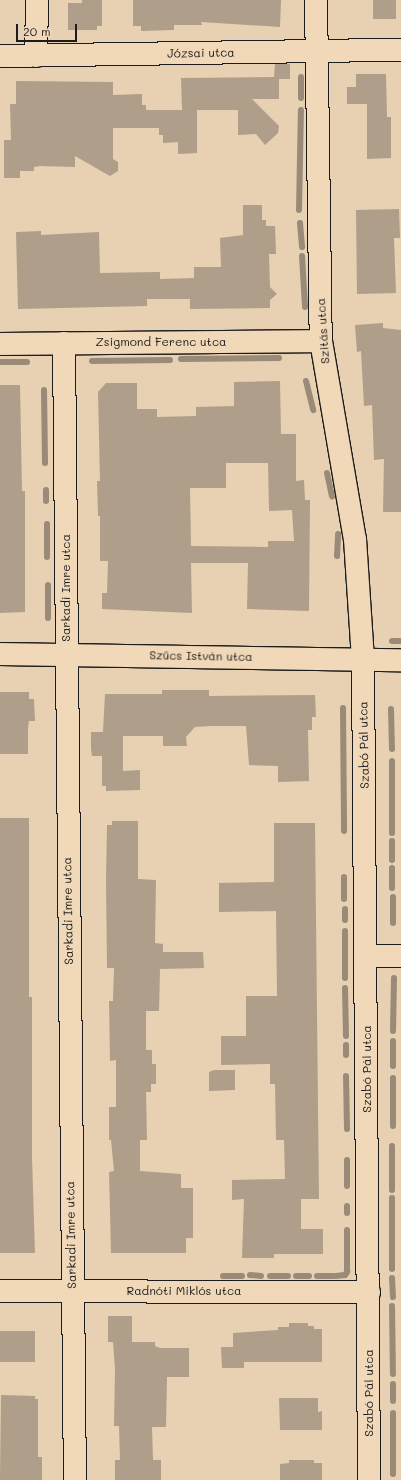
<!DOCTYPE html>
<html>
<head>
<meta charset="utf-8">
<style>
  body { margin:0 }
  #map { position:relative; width:401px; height:1480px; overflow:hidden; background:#e8d0b2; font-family:Mali,sans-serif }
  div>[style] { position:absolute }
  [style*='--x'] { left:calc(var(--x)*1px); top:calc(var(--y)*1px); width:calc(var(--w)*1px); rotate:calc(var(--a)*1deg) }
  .stream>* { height:6px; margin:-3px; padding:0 3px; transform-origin:3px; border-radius:3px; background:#998b78 }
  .building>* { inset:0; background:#af9e89 }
  .roads { filter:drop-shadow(1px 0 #1c1c1c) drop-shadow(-1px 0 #1c1c1c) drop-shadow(0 1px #1c1c1c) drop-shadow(0 -1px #1c1c1c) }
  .minor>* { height:22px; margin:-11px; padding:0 11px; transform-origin:11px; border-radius:11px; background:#f0d8b8 }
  span { translate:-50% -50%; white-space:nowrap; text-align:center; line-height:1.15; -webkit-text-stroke:3.5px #f0d8b8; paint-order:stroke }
  .street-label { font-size:12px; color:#1c1c1c }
  .scale { position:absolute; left:16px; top:24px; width:61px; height:18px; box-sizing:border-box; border:2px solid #1c1c1c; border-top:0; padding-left:5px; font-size:12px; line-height:14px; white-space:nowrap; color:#1c1c1c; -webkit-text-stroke:3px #f0d8b8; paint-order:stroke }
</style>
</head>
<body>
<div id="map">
  <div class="stream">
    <i style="--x:301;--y:98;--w:21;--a:-90"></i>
    <i style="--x:299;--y:210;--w:100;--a:-88.9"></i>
    <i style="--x:300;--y:223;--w:24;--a:85"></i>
    <i style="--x:302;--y:256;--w:51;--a:86.6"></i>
    <i style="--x:181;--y:359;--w:98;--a:-0.6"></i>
    <i style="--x:92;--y:361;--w:78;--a:-0.7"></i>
    <i style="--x:0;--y:362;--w:27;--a:0"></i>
    <i style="--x:306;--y:381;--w:30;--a:76"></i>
    <i style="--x:44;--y:390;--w:73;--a:89.2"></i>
    <i style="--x:327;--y:473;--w:24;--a:78"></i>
    <i style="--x:46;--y:490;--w:11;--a:90"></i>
    <i style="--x:47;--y:524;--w:33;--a:90"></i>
    <i style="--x:337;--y:556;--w:22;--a:-87"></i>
    <i style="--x:48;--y:585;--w:33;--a:90"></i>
    <i style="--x:392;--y:641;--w:9;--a:0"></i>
    <i style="--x:343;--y:708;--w:123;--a:89.5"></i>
    <i style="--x:391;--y:709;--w:40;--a:88.6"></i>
    <i style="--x:392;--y:761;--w:72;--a:90"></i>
    <i style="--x:392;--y:841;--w:19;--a:90"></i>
    <i style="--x:392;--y:868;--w:20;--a:90"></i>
    <i style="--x:344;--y:877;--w:22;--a:90"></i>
    <i style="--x:393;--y:897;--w:26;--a:90"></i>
    <i style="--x:345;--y:909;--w:11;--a:90"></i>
    <i style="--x:345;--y:931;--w:47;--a:90"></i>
    <i style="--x:345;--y:988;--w:48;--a:88.8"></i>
    <i style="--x:393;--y:1031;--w:53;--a:-88.9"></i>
    <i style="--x:346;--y:1055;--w:10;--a:-90"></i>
    <i style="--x:393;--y:1066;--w:25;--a:-90"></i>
    <i style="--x:346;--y:1076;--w:53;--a:88.9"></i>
    <i style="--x:393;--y:1126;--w:48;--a:-90"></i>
    <i style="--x:392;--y:1146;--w:44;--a:90"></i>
    <i style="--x:347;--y:1160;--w:26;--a:90"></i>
    <i style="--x:392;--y:1198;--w:71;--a:90"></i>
    <i style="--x:347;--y:1206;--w:7;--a:90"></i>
    <i style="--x:250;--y:1275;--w:11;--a:5"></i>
    <i style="--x:223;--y:1276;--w:19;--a:0"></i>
    <i style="--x:270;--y:1276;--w:18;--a:0"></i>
    <i style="--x:296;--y:1276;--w:13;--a:0"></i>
    <i style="--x:317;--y:1276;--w:16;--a:0"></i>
    <i style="--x:336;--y:1276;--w:9;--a:-6"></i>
    <i style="--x:345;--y:1275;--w:4;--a:-56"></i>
    <i style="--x:347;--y:1272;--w:42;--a:-90"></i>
    <i style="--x:392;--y:1278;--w:19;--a:87"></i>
    <i style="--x:392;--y:1306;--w:68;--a:89.2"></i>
    <i style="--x:393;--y:1384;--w:17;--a:90"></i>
    <i style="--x:393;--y:1474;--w:61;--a:-90"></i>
  </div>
  <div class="building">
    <i style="clip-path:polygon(82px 0,102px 0,102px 26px,97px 26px,97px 30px,68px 30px,68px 3px,82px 3px)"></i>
    <i style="clip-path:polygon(133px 0,281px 0,280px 27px,201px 22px,202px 25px,174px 25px,174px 30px,141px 31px,141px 26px,133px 26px)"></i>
    <i style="clip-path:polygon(373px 0,396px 0,396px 19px,373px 19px)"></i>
    <i style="clip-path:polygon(275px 64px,290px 64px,290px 79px,279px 79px,279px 99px,252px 99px,279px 126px,278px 133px,265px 145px,256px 134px,238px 135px,238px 110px,197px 110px,197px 153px,178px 154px,178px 142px,163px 143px,163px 135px,159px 135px,159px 128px,113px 128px,113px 159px,118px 162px,118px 171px,110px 176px,75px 156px,75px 167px,40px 166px,34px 167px,34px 171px,20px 171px,20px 178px,4px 178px,4px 140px,11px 140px,10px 104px,16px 104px,16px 81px,113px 82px,113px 95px,142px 94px,142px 105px,146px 105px,146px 110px,182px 110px,181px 78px,274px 77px)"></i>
    <i style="clip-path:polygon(356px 74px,386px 74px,387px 117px,391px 117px,391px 158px,367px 159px,367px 104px,347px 104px,347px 87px,356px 87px)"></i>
    <i style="clip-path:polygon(243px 205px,262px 205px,262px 220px,266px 220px,266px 226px,275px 226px,276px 254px,269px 254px,270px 287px,277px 294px,270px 300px,270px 308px,190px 309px,190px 299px,147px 299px,147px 306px,18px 309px,16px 232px,41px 231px,41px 235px,99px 232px,100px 273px,160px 272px,160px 279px,194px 278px,194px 267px,221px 267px,220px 238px,243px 235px)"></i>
    <i style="clip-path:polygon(399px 209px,400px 238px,394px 238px,396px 293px,357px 294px,356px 210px)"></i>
    <i style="clip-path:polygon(383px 323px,383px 328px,401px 330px,401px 512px,383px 512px,384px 459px,374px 460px,372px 405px,364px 406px,361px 351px,357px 352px,355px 325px)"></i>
    <i style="clip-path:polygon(evenodd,280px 381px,281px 434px,296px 434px,296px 481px,304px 480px,305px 500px,310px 500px,309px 611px,247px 609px,248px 563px,191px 563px,192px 613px,102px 609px,102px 593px,107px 593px,108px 561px,100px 561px,100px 516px,98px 516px,97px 481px,100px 481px,98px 392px,106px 383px,137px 383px,137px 409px,157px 409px,157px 417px,196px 416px,196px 407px,234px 406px,234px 382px,280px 381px,226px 463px,268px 463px,269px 511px,292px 510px,294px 541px,268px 541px,268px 547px,191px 546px,190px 488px,226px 488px,226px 463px)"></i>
    <i style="clip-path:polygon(0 385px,20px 385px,22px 491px,25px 491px,25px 612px,0 613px)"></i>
    <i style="clip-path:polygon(162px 690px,209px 690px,209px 696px,315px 695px,316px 717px,312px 717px,312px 730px,308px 730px,309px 781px,278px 782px,278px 766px,249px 765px,246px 726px,210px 726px,195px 727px,186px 737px,187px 746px,163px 746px,163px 736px,123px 736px,123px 771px,140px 770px,140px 790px,106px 791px,106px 786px,102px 786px,102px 756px,92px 756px,91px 749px,91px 732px,103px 732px,105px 694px,162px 694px)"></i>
    <i style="clip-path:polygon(0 692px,29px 692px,29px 699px,34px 699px,35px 721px,29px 721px,28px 728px,28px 754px,0 754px)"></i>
    <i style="clip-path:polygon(0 818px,29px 818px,29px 997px,32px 997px,32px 1157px,35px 1253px,0 1253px)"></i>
    <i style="clip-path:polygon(112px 821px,138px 821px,138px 879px,156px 880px,155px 943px,163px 944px,163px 952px,203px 952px,204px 968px,160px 969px,159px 1011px,146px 1011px,146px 1050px,152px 1050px,152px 1064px,156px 1064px,156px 1084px,151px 1084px,151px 1092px,146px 1092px,147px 1140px,140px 1140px,140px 1171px,181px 1174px,181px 1188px,193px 1188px,193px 1238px,186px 1238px,186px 1253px,111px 1253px,109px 1172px,114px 1171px,111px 1140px,109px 1140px,109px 1107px,116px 1107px,116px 1060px,110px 1061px,109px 1001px,113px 1001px,114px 968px,107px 968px,106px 879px,107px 825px,112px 825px)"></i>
    <i style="clip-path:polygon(274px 823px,315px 823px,319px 1199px,301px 1199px,301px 1229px,323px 1229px,323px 1254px,274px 1254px,274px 1258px,242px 1258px,244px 1199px,232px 1200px,232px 1180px,285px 1179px,284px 1140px,276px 1140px,275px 1084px,270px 1084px,270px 1064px,221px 1065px,221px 1036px,246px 1036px,246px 996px,277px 996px,276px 911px,219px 912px,219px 883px,274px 882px)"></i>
    <i style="clip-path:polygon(214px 1070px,235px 1070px,235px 1090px,209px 1091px,209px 1072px)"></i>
    <i style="clip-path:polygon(108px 1316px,132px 1316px,132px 1342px,155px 1342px,155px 1346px,160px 1348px,189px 1348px,189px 1377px,167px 1377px,166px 1427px,152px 1427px,153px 1460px,161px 1460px,161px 1480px,115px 1480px,115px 1460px,120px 1460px,119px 1426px,114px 1426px,115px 1369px,113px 1342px,108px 1342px)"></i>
    <i style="clip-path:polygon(289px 1323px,308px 1323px,308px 1326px,314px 1326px,314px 1329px,322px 1329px,322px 1362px,244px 1362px,244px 1368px,222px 1368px,221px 1347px,233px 1347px,233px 1333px,278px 1330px,278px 1327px,289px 1327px)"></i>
    <i style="clip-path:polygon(0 1331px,35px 1331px,35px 1362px,0 1362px)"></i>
    <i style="clip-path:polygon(1px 1395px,35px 1396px,35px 1399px,38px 1399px,38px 1457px,42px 1457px,42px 1480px,0 1480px)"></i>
    <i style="clip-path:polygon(279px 1398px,318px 1398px,318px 1412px,322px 1411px,322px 1430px,280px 1430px)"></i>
    <i style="clip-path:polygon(289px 1460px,314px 1460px,314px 1463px,322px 1463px,322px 1480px,280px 1480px,280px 1464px,289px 1463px)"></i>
  </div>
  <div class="roads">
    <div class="minor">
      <i style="--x:316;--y:0;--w:341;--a:89.2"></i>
      <i style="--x:321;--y:341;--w:201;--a:80.3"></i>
      <i style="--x:355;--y:539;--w:120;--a:86.2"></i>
      <i style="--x:363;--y:659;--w:821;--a:89.58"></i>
      <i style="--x:0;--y:56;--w:401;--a:-0.9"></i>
      <i style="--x:36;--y:56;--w:56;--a:-89"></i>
      <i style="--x:64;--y:343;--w:1137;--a:89.45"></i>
      <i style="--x:0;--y:344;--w:321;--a:-0.5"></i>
      <i style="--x:0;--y:654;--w:401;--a:0.9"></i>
      <i style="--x:366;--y:956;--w:35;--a:0"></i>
      <i style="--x:0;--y:1291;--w:369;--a:0.2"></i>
    </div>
  </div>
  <div class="street-label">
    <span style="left:201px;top:53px;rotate:-1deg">Józsai utca</span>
    <span style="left:323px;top:331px;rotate:-94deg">Szitás utca</span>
    <span style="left:161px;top:342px">Zsigmond Ferenc utca</span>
    <span style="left:66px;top:588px;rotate:-90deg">Sarkadi Imre utca</span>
    <span style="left:201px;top:656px;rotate:1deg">Szűcs István utca</span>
    <span style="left:364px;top:745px;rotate:-91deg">Szabó Pál utca</span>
    <span style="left:68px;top:911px;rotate:-91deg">Sarkadi Imre utca</span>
    <span style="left:367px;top:1069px;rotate:-90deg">Szabó Pál utca</span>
    <span style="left:71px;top:1235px;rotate:-91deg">Sarkadi Imre utca</span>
    <span style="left:184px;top:1291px">Radnóti Miklós utca</span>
    <span style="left:369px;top:1393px;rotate:-90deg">Szabó Pál utca</span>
  </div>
  <div class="scale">20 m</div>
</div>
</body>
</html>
